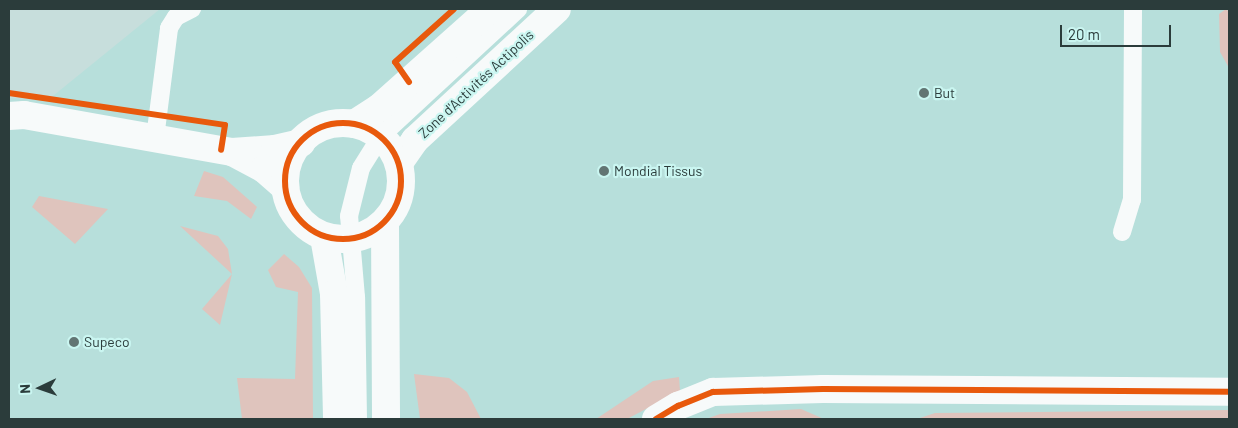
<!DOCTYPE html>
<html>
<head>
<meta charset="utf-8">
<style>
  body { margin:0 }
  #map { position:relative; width:1238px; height:428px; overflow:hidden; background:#c7dedc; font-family:Barlow,sans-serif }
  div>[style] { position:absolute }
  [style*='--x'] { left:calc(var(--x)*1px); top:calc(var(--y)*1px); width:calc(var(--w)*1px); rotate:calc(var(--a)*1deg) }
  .built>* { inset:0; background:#b7dfdb }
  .green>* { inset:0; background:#dfc4bd }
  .lane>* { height:18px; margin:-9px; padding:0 9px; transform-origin:9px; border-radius:9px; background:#f7fafa }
  .street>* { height:28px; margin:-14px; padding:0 14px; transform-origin:14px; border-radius:14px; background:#f7fafa }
  .secondary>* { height:28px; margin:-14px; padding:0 14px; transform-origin:14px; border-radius:14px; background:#f7fafa }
  .secondary>.ring { margin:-14px; padding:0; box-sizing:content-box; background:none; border:28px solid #f7fafa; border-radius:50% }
  .cycleway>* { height:6px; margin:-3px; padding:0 3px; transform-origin:3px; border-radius:3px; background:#e8590c }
  .cycleway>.ring { margin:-3px; padding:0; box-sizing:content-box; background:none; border:6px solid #e8590c; border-radius:50% }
  .dots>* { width:14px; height:14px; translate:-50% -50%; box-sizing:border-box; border:2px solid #caf6f1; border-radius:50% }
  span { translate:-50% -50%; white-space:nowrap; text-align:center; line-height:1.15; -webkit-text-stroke:4.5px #caf6f1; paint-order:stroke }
  .street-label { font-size:14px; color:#2b3c3b }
  .poi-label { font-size:14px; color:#2b3c3b }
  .left { translate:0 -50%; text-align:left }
  .frame { position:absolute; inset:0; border:10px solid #2b3c3b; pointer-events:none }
  .north { position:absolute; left:15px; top:363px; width:50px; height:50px; -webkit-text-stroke:4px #caf6f1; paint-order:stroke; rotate:267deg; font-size:14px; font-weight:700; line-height:20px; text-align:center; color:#2b3c3b }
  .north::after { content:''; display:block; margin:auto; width:18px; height:22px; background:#2b3c3b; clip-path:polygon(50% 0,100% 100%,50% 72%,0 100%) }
  .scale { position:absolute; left:1060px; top:25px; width:111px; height:22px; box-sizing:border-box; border:2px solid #2b3c3b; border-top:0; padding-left:6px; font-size:15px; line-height:18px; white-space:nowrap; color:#2b3c3b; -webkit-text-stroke:4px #caf6f1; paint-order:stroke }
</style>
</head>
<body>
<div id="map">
  <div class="built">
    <i style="clip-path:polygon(160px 9px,1229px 9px,1229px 419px,9px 419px,9px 98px,48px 100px)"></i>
  </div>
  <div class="green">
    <i style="clip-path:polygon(1226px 9px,1229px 12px,1229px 68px,1220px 52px,1219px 14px)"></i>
    <i style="clip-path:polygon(204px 171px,223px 177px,257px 207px,251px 219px,227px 201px,194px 196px)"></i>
    <i style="clip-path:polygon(39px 196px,108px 209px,75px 244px,32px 207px)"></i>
    <i style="clip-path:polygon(180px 226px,218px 236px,228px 249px,232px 274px,220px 325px,202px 309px,232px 274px)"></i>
    <i style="clip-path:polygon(284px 254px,299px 267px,312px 288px,313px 419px,242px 419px,237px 378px,295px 379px,298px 292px,276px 287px,268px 270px)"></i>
    <i style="clip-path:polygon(414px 374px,449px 378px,467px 392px,481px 419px,420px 419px)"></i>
    <i style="clip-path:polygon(679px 377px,680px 391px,627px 419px,596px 419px,653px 381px)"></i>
    <i style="clip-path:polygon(801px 409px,824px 419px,706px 419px,720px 414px)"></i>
    <i style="clip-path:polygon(1229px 410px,1229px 419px,917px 419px,935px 413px)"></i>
  </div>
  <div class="lane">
    <i style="--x:155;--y:138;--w:111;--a:-82.7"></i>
    <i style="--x:169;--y:28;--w:13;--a:-58"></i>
    <i style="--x:176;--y:17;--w:18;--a:-27"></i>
    <i style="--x:1122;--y:232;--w:34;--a:-73"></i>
    <i style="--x:1132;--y:200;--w:191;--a:-89.7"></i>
    <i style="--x:358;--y:419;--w:122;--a:-90.9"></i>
    <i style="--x:356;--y:297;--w:81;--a:-94.9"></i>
    <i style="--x:349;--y:216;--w:49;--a:-76"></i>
    <i style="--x:361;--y:168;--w:38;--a:-58"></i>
    <i style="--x:381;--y:136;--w:187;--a:-42.8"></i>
  </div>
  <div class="street">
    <i style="--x:9;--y:116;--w:15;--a:-4"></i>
    <i style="--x:24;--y:115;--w:211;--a:10.1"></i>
    <i style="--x:232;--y:152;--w:43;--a:-4"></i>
    <i style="--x:275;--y:149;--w:27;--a:-13"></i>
    <i style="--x:232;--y:152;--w:36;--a:28"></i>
    <i style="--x:264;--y:169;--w:28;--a:41"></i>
    <i style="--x:656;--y:419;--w:26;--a:-31"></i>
    <i style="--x:678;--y:406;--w:38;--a:-22"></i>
    <i style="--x:713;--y:392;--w:110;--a:-1.6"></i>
    <i style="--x:823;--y:389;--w:406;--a:0.4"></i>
  </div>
  <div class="secondary">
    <i class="ring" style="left:285px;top:123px;width:88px;height:88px"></i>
    <i style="--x:354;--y:124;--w:30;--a:-33"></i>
    <i style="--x:379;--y:108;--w:149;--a:-41.7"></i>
    <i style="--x:399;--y:163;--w:28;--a:-55"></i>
    <i style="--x:415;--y:140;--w:193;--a:-42.7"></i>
    <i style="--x:385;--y:223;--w:196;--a:89.7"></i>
    <i style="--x:324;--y:237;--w:58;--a:80"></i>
    <i style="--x:334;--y:294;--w:125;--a:88.6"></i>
  </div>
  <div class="cycleway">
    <i style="--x:409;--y:82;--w:24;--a:-125"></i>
    <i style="--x:395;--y:62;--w:79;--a:-41.9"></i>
    <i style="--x:9;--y:93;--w:218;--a:8.4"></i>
    <i style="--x:225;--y:125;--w:25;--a:99"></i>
    <i class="ring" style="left:285px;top:123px;width:110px;height:110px"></i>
    <i style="--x:656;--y:419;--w:26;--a:-31"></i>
    <i style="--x:678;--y:406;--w:38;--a:-22"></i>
    <i style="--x:713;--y:392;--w:110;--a:-1.6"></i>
    <i style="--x:823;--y:389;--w:406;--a:0.4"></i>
  </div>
  <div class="dots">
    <i style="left:924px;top:93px;background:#627573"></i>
    <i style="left:604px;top:171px;background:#627573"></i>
    <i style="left:74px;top:342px;background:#627573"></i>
  </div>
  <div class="street-label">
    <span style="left:476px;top:84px;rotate:-43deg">Zone d'Activités Actipolis</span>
  </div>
  <div class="poi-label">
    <span class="left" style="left:934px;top:93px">But</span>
    <span class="left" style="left:614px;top:171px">Mondial Tissus</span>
    <span class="left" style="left:84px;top:342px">Supeco</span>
  </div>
  <div class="frame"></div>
  <div class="north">N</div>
  <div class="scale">20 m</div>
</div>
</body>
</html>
